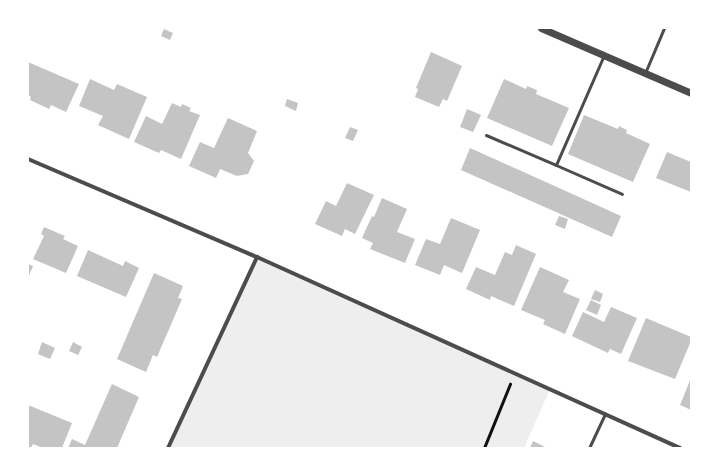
<!DOCTYPE html>
<html>
<head>
<meta charset="utf-8">
<style>
  body { margin:0 }
  #map { position:relative; width:719px; height:476px; overflow:hidden; background:#fff; font-family:Cabin,sans-serif }
  div>[style] { position:absolute }
  [style*='--x'] { left:calc(var(--x)*1px); top:calc(var(--y)*1px); width:calc(var(--w)*1px); rotate:calc(var(--a)*1deg) }
  .green>* { inset:0; background:#eee }
  .building>* { inset:0; background:#c4c4c4 }
  .path>* { height:2.5px; margin:-1.25px; padding:0 1.25px; transform-origin:1.25px; border-radius:1.25px; background:#111 }
  .service>* { height:3px; margin:-1.5px; padding:0 1.5px; transform-origin:1.5px; border-radius:1.5px; background:#4c4c4c }
  .minor>* { height:4px; margin:-2px; padding:0 2px; transform-origin:2px; border-radius:2px; background:#4c4c4c }
  .tertiary>* { height:7px; margin:-3.5px; padding:0 3.5px; transform-origin:3.5px; border-radius:3.5px; background:#4c4c4c }
  span { translate:-50% -50%; white-space:nowrap; text-align:center; line-height:1.15; -webkit-text-stroke:3px #fff; paint-order:stroke }
  .frame { position:absolute; inset:0; border:29px solid #fff; pointer-events:none }
</style>
</head>
<body>
<div id="map">
  <div class="green">
    <i style="clip-path:polygon(257px 257px,550px 389px,524px 448px,168px 448px)"></i>
  </div>
  <div class="building">
    <i style="clip-path:polygon(164px 29px,173px 33px,170px 40px,161px 36px)"></i>
    <i style="clip-path:polygon(431px 52px,462px 66px,447px 101px,443px 99px,439px 107px,415px 97px,418px 89px,416px 88px)"></i>
    <i style="clip-path:polygon(28px 62px,79px 84px,66px 112px,51px 105px,49px 109px,30px 100px,31px 97px,28px 95px)"></i>
    <i style="clip-path:polygon(90px 79px,114px 90px,117px 84px,147px 97px,129px 139px,98px 125px,103px 116px,79px 106px)"></i>
    <i style="clip-path:polygon(504px 79px,526px 89px,527px 86px,537px 90px,536px 94px,569px 108px,552px 146px,487px 118px)"></i>
    <i style="clip-path:polygon(287px 99px,298px 103px,296px 111px,285px 106px)"></i>
    <i style="clip-path:polygon(172px 103px,181px 107px,182px 104px,191px 108px,189px 111px,200px 115px,181px 159px,161px 150px,159px 153px,134px 142px,146px 116px,162px 124px)"></i>
    <i style="clip-path:polygon(467px 109px,481px 115px,473px 132px,460px 127px)"></i>
    <i style="clip-path:polygon(584px 115px,618px 129px,619px 126px,627px 130px,626px 133px,650px 144px,633px 182px,568px 154px)"></i>
    <i style="clip-path:polygon(228px 118px,257px 131px,248px 153px,254px 161px,248px 174px,237px 176px,220px 169px,216px 178px,189px 166px,200px 142px,214px 148px)"></i>
    <i style="clip-path:polygon(350px 127px,358px 130px,353px 141px,345px 138px)"></i>
    <i style="clip-path:polygon(470px 148px,621px 216px,612px 237px,461px 170px)"></i>
    <i style="clip-path:polygon(667px 152px,691px 162px,691px 192px,656px 178px)"></i>
    <i style="clip-path:polygon(347px 183px,374px 195px,355px 234px,345px 229px,342px 236px,315px 224px,326px 201px,336px 206px)"></i>
    <i style="clip-path:polygon(382px 198px,407px 209px,397px 232px,415px 239px,405px 263px,370px 249px,373px 243px,362px 238px,372px 216px,374px 217px)"></i>
    <i style="clip-path:polygon(559px 216px,568px 219px,565px 229px,555px 225px)"></i>
    <i style="clip-path:polygon(451px 218px,480px 230px,462px 273px,444px 265px,440px 275px,415px 265px,426px 239px,440px 244px)"></i>
    <i style="clip-path:polygon(44px 227px,65px 236px,63px 239px,78px 246px,66px 273px,33px 259px,44px 236px,41px 234px)"></i>
    <i style="clip-path:polygon(516px 245px,536px 254px,514px 306px,491px 296px,490px 300px,466px 289px,476px 267px,495px 275px,505px 252px,512px 255px)"></i>
    <i style="clip-path:polygon(88px 250px,123px 266px,125px 261px,139px 268px,126px 297px,77px 276px)"></i>
    <i style="clip-path:polygon(28px 264px,33px 266px,28px 278px)"></i>
    <i style="clip-path:polygon(540px 267px,569px 280px,563px 292px,580px 299px,565px 334px,543px 324px,545px 320px,521px 310px)"></i>
    <i style="clip-path:polygon(154px 273px,183px 286px,178px 298px,182px 299px,157px 357px,153px 355px,146px 372px,117px 359px)"></i>
    <i style="clip-path:polygon(595px 290px,603px 294px,600px 302px,591px 299px)"></i>
    <i style="clip-path:polygon(591px 300px,601px 305px,597px 315px,586px 310px)"></i>
    <i style="clip-path:polygon(611px 307px,637px 318px,621px 354px,610px 349px,608px 353px,572px 336px,583px 312px,604px 322px)"></i>
    <i style="clip-path:polygon(646px 318px,691px 337px,691px 341px,675px 379px,628px 361px)"></i>
    <i style="clip-path:polygon(42px 342px,55px 348px,50px 359px,38px 354px)"></i>
    <i style="clip-path:polygon(73px 342px,82px 347px,78px 355px,69px 351px)"></i>
    <i style="clip-path:polygon(691px 378px,691px 410px,680px 405px)"></i>
    <i style="clip-path:polygon(112px 384px,139px 397px,117px 448px,68px 448px,72px 439px,85px 445px)"></i>
    <i style="clip-path:polygon(28px 405px,72px 423px,62px 448px,43px 448px,33px 444px,31px 448px,28px 448px)"></i>
    <i style="clip-path:polygon(533px 441px,547px 448px,530px 448px)"></i>
  </div>
  <div class="path">
    <i style="--x:484;--y:448;--w:69;--a:-67.9"></i>
  </div>
  <div class="service">
    <i style="--x:604;--y:55;--w:120;--a:113.6"></i>
    <i style="--x:556;--y:165;--w:72;--a:23.7"></i>
    <i style="--x:645;--y:73;--w:49;--a:-67.1"></i>
    <i style="--x:486;--y:135;--w:76;--a:23.2"></i>
    <i style="--x:589;--y:448;--w:38;--a:-65"></i>
  </div>
  <div class="minor">
    <i style="--x:28;--y:159;--w:249;--a:23.2"></i>
    <i style="--x:257;--y:257;--w:465;--a:24.3"></i>
    <i style="--x:168;--y:448;--w:211;--a:-65"></i>
  </div>
  <div class="tertiary">
    <i style="--x:541;--y:28;--w:163;--a:23.4"></i>
  </div>
  <div class="frame"></div>
</div>
</body>
</html>
